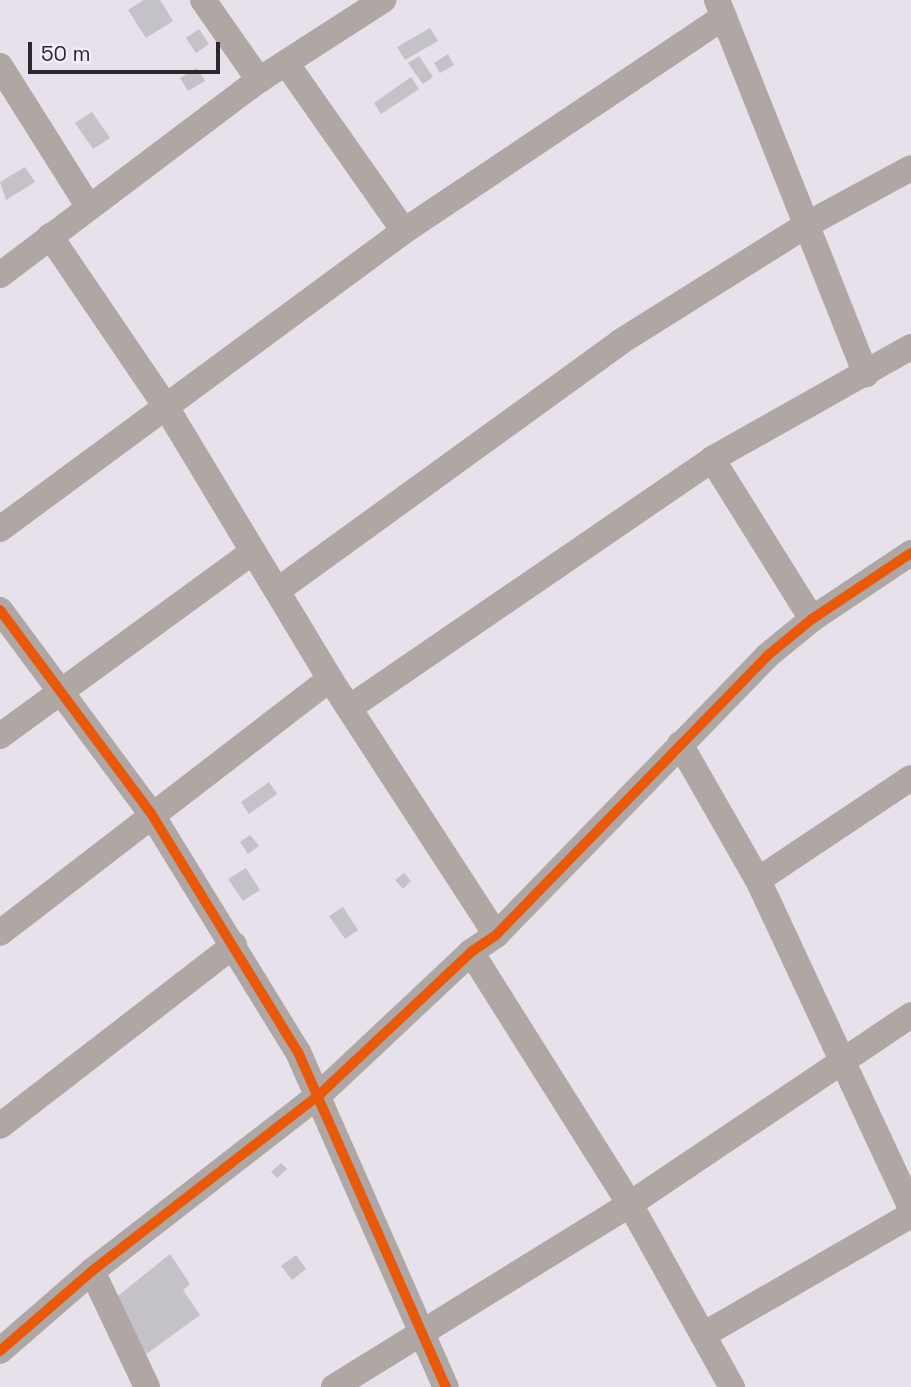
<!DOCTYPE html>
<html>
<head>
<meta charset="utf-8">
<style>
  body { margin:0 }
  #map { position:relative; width:911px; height:1387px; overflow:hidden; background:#e6e1ea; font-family:"Space Grotesk",sans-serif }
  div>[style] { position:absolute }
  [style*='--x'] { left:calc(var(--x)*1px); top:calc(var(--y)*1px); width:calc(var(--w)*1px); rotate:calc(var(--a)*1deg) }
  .building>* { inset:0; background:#c5c1c8 }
  .minor>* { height:26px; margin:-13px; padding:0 13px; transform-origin:13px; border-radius:13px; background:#b0a6a3 }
  .cycleway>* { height:10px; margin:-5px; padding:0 5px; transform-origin:5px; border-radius:5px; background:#e8590c }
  span { translate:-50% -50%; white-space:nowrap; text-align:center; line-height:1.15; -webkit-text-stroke:5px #f5eafb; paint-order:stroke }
  .scale { position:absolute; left:28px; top:42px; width:192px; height:32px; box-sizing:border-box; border:4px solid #2b272d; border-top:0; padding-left:9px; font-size:21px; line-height:24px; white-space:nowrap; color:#2b272d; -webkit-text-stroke:5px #f5eafb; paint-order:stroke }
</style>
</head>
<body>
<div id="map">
  <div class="building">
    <i style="clip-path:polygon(144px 0,160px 0,173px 21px,146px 38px,128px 10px)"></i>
    <i style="clip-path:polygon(430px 28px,438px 41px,405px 60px,397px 47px)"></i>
    <i style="clip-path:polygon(199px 29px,209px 44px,196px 53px,186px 38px)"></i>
    <i style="clip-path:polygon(448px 54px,454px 65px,440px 73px,434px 63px)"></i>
    <i style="clip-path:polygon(419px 56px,433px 77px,423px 84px,408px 63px)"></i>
    <i style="clip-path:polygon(197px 68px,205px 81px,188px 91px,180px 78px)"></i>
    <i style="clip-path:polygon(411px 77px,419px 89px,381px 114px,374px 103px)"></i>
    <i style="clip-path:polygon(92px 112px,110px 138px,93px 149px,75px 123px)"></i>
    <i style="clip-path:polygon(25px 167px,35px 182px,6px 200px,0 182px)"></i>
    <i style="clip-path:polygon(269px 782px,277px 794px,249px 814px,241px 802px)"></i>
    <i style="clip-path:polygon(250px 835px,259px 846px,248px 854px,240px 842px)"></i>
    <i style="clip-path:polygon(246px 868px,260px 890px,243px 901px,228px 879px)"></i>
    <i style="clip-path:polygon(404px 873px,411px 881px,403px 889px,395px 880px)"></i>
    <i style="clip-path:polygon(343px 907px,358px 930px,345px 939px,329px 916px)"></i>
    <i style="clip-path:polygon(281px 1163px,287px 1169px,277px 1178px,271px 1172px)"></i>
    <i style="clip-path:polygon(170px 1254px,190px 1284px,183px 1290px,200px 1315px,141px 1358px,108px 1304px)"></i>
    <i style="clip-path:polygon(296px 1255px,306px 1269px,292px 1280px,281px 1266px)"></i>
  </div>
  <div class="minor">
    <i style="--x:203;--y:0;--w:98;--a:55"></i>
    <i style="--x:717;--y:0;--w:403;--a:68.3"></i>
    <i style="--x:286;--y:63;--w:205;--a:54.9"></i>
    <i style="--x:0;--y:66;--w:165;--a:57.8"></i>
    <i style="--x:50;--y:236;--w:207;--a:55.8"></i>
    <i style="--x:166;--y:407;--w:318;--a:58.9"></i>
    <i style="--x:330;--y:679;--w:305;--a:57"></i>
    <i style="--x:0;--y:275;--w:324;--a:-37"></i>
    <i style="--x:259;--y:80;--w:148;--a:-32.8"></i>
    <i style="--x:712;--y:459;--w:189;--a:58"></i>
    <i style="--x:0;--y:529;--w:502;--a:-36.41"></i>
    <i style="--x:404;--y:231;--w:385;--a:-33.8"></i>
    <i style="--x:278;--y:590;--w:422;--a:-35.9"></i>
    <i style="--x:620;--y:342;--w:222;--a:-32.1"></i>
    <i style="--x:808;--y:224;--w:117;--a:-28.5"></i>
    <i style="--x:0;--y:610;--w:255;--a:53.4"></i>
    <i style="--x:152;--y:815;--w:278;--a:58.4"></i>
    <i style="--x:298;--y:1052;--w:366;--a:66.2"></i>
    <i style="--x:349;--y:708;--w:440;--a:-34.4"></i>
    <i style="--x:712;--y:459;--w:228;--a:-29.4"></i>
    <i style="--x:0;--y:736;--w:312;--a:-36.1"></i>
    <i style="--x:680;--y:744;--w:157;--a:60.2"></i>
    <i style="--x:758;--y:880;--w:362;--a:65"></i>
    <i style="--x:758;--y:880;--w:184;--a:-33.7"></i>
    <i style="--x:0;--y:933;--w:416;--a:-37.6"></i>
    <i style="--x:471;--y:952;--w:298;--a:57.8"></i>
    <i style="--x:630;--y:1204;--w:210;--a:60.9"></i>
    <i style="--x:0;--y:1126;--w:296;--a:-37.7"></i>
    <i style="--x:92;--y:1271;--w:128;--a:64.6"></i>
    <i style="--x:703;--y:1335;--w:240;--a:-30"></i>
    <i style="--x:0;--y:1351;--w:122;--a:-41"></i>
    <i style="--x:92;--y:1271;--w:289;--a:-37.8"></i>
    <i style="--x:320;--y:1094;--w:207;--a:-43.2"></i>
    <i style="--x:471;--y:952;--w:30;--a:-34"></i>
    <i style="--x:496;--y:935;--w:389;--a:-45.8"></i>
    <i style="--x:767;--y:656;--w:58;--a:-39.4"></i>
    <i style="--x:812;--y:619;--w:119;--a:-33.7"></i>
    <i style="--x:334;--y:1387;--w:348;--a:-31.7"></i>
    <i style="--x:630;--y:1204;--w:339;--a:-33.9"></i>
  </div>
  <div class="cycleway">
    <i style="--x:0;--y:610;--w:255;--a:53.4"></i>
    <i style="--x:152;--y:815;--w:278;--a:58.4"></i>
    <i style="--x:298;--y:1052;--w:366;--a:66.2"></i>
    <i style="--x:0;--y:1351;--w:122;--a:-41"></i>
    <i style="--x:92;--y:1271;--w:289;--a:-37.8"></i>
    <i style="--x:320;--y:1094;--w:207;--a:-43.2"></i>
    <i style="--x:471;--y:952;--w:30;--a:-34"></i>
    <i style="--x:496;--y:935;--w:389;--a:-45.8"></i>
    <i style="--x:767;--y:656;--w:58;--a:-39.4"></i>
    <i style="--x:812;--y:619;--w:119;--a:-33.7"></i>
  </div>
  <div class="scale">50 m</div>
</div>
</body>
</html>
